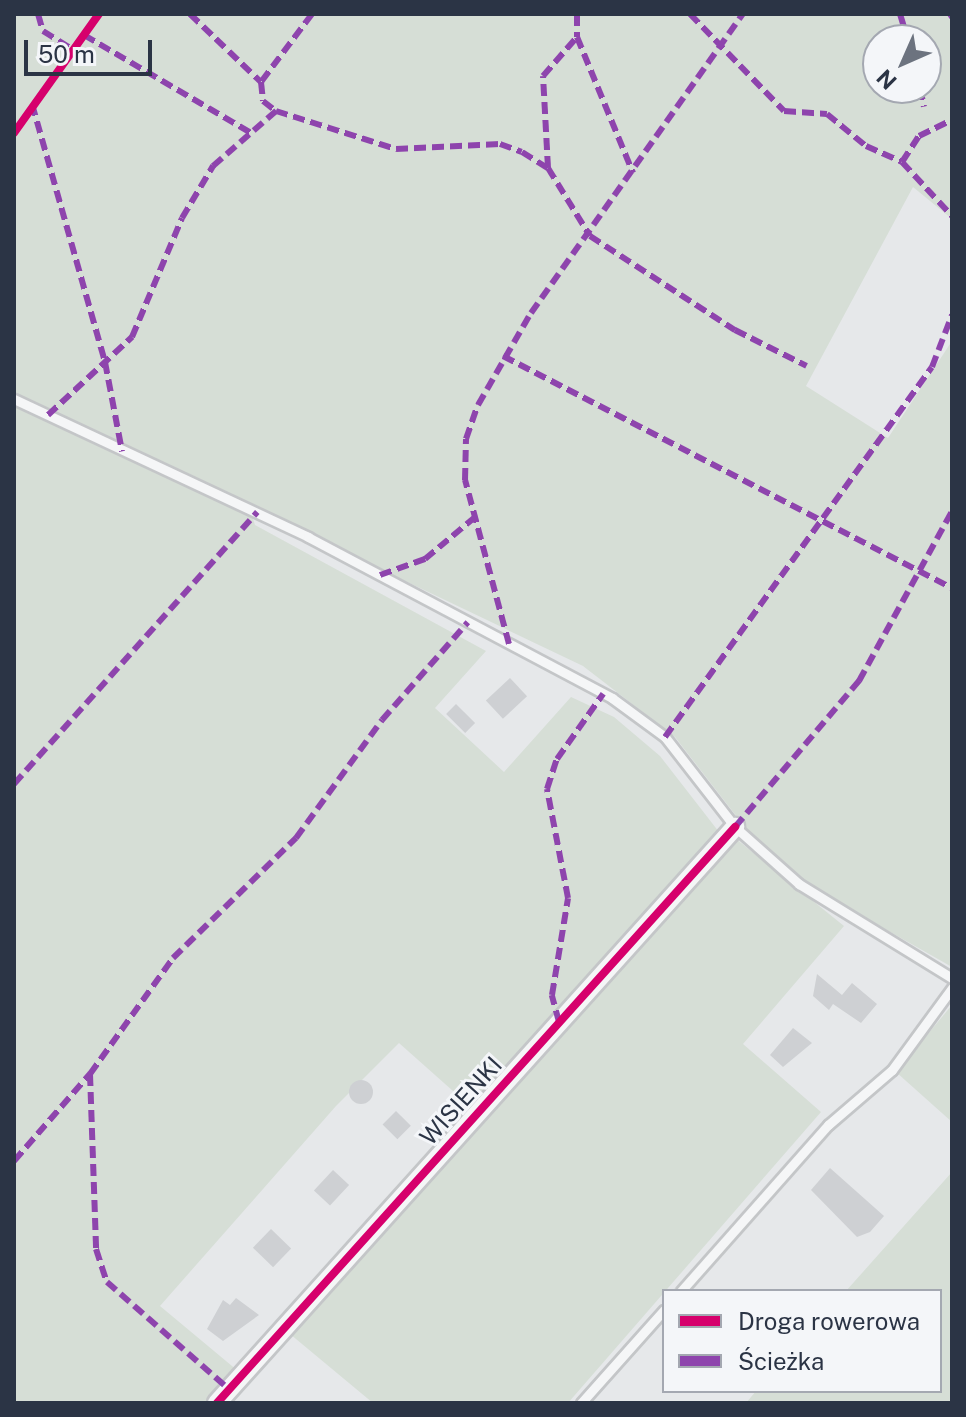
<!DOCTYPE html>
<html>
<head>
<meta charset="utf-8">
<style>
  body { margin:0 }
  #map { position:relative; width:966px; height:1417px; overflow:hidden; background:#e6e8ea; font-family:"Public Sans",sans-serif }
  div>[style] { position:absolute }
  .green>* { inset:0; background:#d6ded6 }
  .building>* { inset:0; background:#ced0d3; transform-origin:0 0 }
  .round { border-radius:50% }
  .roads { filter:drop-shadow(2px 0 #c4c6c8) drop-shadow(-2px 0 #c4c6c8) drop-shadow(0 2px #c4c6c8) drop-shadow(0 -2px #c4c6c8) }
  .service>* { height:9px; margin:-4.5px; padding:0 4.5px; transform-origin:4.5px; border-radius:4.5px; background:#f5f6f7 }
  .minor>* { height:18px; margin:-9px; padding:0 9px; transform-origin:9px; border-radius:9px; background:#f5f6f7 }
  .quiet>* { height:6px; margin-top:-3px; transform-origin:0; background:repeating-linear-gradient(90deg,#8e44ad 0 12px,transparent 0 18px) }
  .cycleway>* { height:8px; margin:-4px; padding:0 4px; transform-origin:4px; border-radius:4px; background:#d6006c }
  span { translate:-50% -50%; white-space:nowrap; text-align:center; line-height:1.15; -webkit-text-stroke:6px #f4f6f9; paint-order:stroke }
  .street-label { font-size:24px; color:#2b3445 }
  .frame { position:absolute; inset:0; border:16px solid #2b3445; pointer-events:none }
  .legend { position:absolute; left:662px; top:1289px; width:280px; height:104px; box-sizing:border-box; background:#f4f6f9; border:2px solid #a4a8b1; margin:0; padding:10px 14px; list-style:none; font-size:24px; color:#2b3445 }
  .legend li { display:flex; align-items:center; gap:16px; height:40px }
  .legend b { width:40px; border:2px solid #a4a8b1 }
  .north { position:absolute; left:862px; top:24px; width:80px; height:80px; box-sizing:border-box; background:#f4f6f9; border:2px solid #a4a8b1; border-radius:50%; rotate:225deg; font-size:22px; font-weight:700; line-height:32px; text-align:center; color:#2b3445 }
  .north::after { content:''; display:block; margin:auto; width:28px; height:36px; background:#6c737f; clip-path:polygon(50% 0,100% 100%,50% 72%,0 100%) }
  .scale { position:absolute; left:24px; top:40px; width:128px; height:36px; box-sizing:border-box; border:4px solid #2b3445; border-top:0; padding-left:10px; font-size:24px; line-height:28px; white-space:nowrap; color:#2b3445; -webkit-text-stroke:6px #f4f6f9; paint-order:stroke }
</style>
</head>
<body>
<div id="map">
  <div class="green">
    <div style="clip-path:polygon(evenodd,14px 14px,952px 14px,952px 219px,913px 187px,806px 386px,888px 438px,952px 341px,952px 967px,811px 887px,754px 839px,675px 737px,583px 666px,14px 394px,14px 14px,878px 40px,926px 40px,926px 88px,878px 88px,878px 40px)"></div>
    <div style="clip-path:polygon(14px 406px,252px 516px,255px 525px,486px 651px,435px 708px,504px 772px,571px 697px,614px 717px,660px 756px,719px 832px,471px 1107px,399px 1043px,336px 1106px,160px 1306px,238px 1371px,209px 1403px,14px 1403px)"></div>
    <div style="clip-path:polygon(735px 838px,844px 926px,743px 1044px,821px 1112px,568px 1403px,373px 1403px,290px 1334px)"></div>
    <div style="clip-path:polygon(952px 1005px,952px 1122px,896px 1072px)"></div>
    <div style="clip-path:polygon(952px 1172px,952px 1403px,746px 1403px,756px 1391px,940px 1391px,940px 1291px,846px 1291px)"></div>
  </div>
  <div class="building">
    <div style="left:510px;top:678px;width:25px;height:33px;rotate:47deg"></div>
    <div style="left:456px;top:704px;width:27px;height:14px;rotate:45deg"></div>
    <div style="clip-path:polygon(817px 974px,842px 995px,852px 983px,877px 1004px,861px 1023px,833px 1004px,829px 1010px,813px 996px)"></div>
    <div style="clip-path:polygon(793px 1028px,812px 1043px,783px 1067px,770px 1055px)"></div>
    <div class="round" style="left:349px;top:1080px;width:24px;height:24px"></div>
    <div style="left:396px;top:1111px;width:21px;height:19px;rotate:45deg"></div>
    <div style="clip-path:polygon(830px 1168px,884px 1216px,870px 1232px,857px 1237px,811px 1190px)"></div>
    <div style="left:333px;top:1170px;width:22px;height:28px;rotate:43deg"></div>
    <div style="left:271px;top:1229px;width:28px;height:26px;rotate:44deg"></div>
    <div style="clip-path:polygon(236px 1298px,259px 1315px,223px 1341px,207px 1329px,223px 1300px,230px 1305px)"></div>
  </div>
  <div class="roads">
    <div class="service">
      <div style="left:14px;top:399px;width:325px;rotate:25.1deg"></div>
      <div style="left:308px;top:537px;width:344px;rotate:27.9deg"></div>
      <div style="left:612px;top:698px;width:66px;rotate:36.3deg"></div>
      <div style="left:665px;top:737px;width:114px;rotate:52.1deg"></div>
      <div style="left:735px;top:827px;width:86px;rotate:41.7deg"></div>
      <div style="left:799px;top:884px;width:180px;rotate:31.6deg"></div>
      <div style="left:681px;top:1291px;width:222px;rotate:-48.5deg"></div>
      <div style="left:828px;top:1125px;width:84px;rotate:-40.7deg"></div>
      <div style="left:892px;top:1070px;width:102px;rotate:-53.8deg"></div>
      <div style="left:581px;top:1403px;width:125px;rotate:-48.3deg"></div>
    </div>
    <div class="minor">
      <div style="left:217px;top:1403px;width:775px;rotate:-48.03deg"></div>
    </div>
  </div>
  <div class="quiet">
    <div style="left:38px;top:14px;width:18px;rotate:74deg"></div>
    <div style="left:43px;top:31px;width:36px;rotate:32deg"></div>
    <div style="left:190px;top:14px;width:98px;rotate:43.8deg"></div>
    <div style="left:312px;top:14px;width:85px;rotate:126.9deg"></div>
    <div style="left:261px;top:82px;width:19px;rotate:84deg"></div>
    <div style="left:263px;top:101px;width:16px;rotate:38deg"></div>
    <div style="left:276px;top:111px;width:126px;rotate:17.6deg"></div>
    <div style="left:396px;top:149px;width:104px;rotate:-2.8deg"></div>
    <div style="left:500px;top:144px;width:23px;rotate:20deg"></div>
    <div style="left:522px;top:152px;width:31px;rotate:32deg"></div>
    <div style="left:548px;top:168px;width:80px;rotate:58.3deg"></div>
    <div style="left:590px;top:236px;width:173px;rotate:33deg"></div>
    <div style="left:735px;top:330px;width:80px;rotate:26.6deg"></div>
    <div style="left:577px;top:14px;width:23px;rotate:90deg"></div>
    <div style="left:577px;top:37px;width:147px;rotate:67.6deg"></div>
    <div style="left:690px;top:14px;width:135px;rotate:45.9deg"></div>
    <div style="left:784px;top:111px;width:43px;rotate:4deg"></div>
    <div style="left:827px;top:114px;width:50px;rotate:39.4deg"></div>
    <div style="left:866px;top:146px;width:39px;rotate:24deg"></div>
    <div style="left:902px;top:162px;width:74px;rotate:47.2deg"></div>
    <div style="left:900px;top:14px;width:27px;rotate:73deg"></div>
    <div style="left:950px;top:14px;width:4px;rotate:56deg"></div>
    <div style="left:84px;top:35px;width:194px;rotate:30.4deg"></div>
    <div style="left:920px;top:88px;width:19px;rotate:78deg"></div>
    <div style="left:32px;top:104px;width:268px;rotate:74.2deg"></div>
    <div style="left:105px;top:362px;width:91px;rotate:79.2deg"></div>
    <div style="left:902px;top:162px;width:31px;rotate:-57deg"></div>
    <div style="left:919px;top:136px;width:37px;rotate:-26deg"></div>
    <div style="left:548px;top:168px;width:92px;rotate:-93.1deg"></div>
    <div style="left:543px;top:76px;width:52px;rotate:-48.9deg"></div>
    <div style="left:503px;top:356px;width:505px;rotate:27.33deg"></div>
    <div style="left:48px;top:415px;width:115px;rotate:-42.9deg"></div>
    <div style="left:132px;top:337px;width:129px;rotate:-67.2deg"></div>
    <div style="left:182px;top:218px;width:61px;rotate:-59.2deg"></div>
    <div style="left:213px;top:166px;width:84px;rotate:-41.1deg"></div>
    <div style="left:380px;top:575px;width:48px;rotate:-19.6deg"></div>
    <div style="left:425px;top:559px;width:65px;rotate:-40deg"></div>
    <div style="left:509px;top:644px;width:170px;rotate:-105deg"></div>
    <div style="left:465px;top:480px;width:41px;rotate:-88.6deg"></div>
    <div style="left:466px;top:439px;width:36px;rotate:-71deg"></div>
    <div style="left:478px;top:405px;width:106px;rotate:-60.1deg"></div>
    <div style="left:531px;top:313px;width:367px;rotate:-54.7deg"></div>
    <div style="left:665px;top:737px;width:456px;rotate:-54.2deg"></div>
    <div style="left:932px;top:367px;width:56px;rotate:-69deg"></div>
    <div style="left:14px;top:784px;width:365px;rotate:-48.2deg"></div>
    <div style="left:735px;top:827px;width:192px;rotate:-49.7deg"></div>
    <div style="left:859px;top:681px;width:194px;rotate:-61.3deg"></div>
    <div style="left:559px;top:1022px;width:28px;rotate:-105deg"></div>
    <div style="left:552px;top:995px;width:98px;rotate:-80.6deg"></div>
    <div style="left:568px;top:898px;width:111px;rotate:-100.9deg"></div>
    <div style="left:547px;top:789px;width:32px;rotate:-72deg"></div>
    <div style="left:557px;top:759px;width:80px;rotate:-54.7deg"></div>
    <div style="left:90px;top:1074px;width:175px;rotate:88deg"></div>
    <div style="left:96px;top:1249px;width:35px;rotate:72deg"></div>
    <div style="left:107px;top:1282px;width:162px;rotate:41.3deg"></div>
    <div style="left:14px;top:1161px;width:116px;rotate:-48.9deg"></div>
    <div style="left:90px;top:1074px;width:143px;rotate:-54.4deg"></div>
    <div style="left:173px;top:958px;width:172px;rotate:-44.3deg"></div>
    <div style="left:296px;top:838px;width:146px;rotate:-53.9deg"></div>
    <div style="left:382px;top:720px;width:130px;rotate:-48.7deg"></div>
  </div>
  <div class="cycleway">
    <div style="left:14px;top:133px;width:146px;rotate:-54.5deg"></div>
    <div style="left:217px;top:1403px;width:775px;rotate:-48.03deg"></div>
  </div>
  <div class="street-label">
    <span style="left:461px;top:1101px;rotate:-48deg">WISIENKI</span>
  </div>
  <div class="frame"></div>
  <ul class="legend">
  <li><b style="height:10px;background:#d6006c"></b>Droga rowerowa</li>
  <li><b style="height:10px;background:#8e44ad"></b>Ścieżka</li>
  </ul>
  <div class="north">N</div>
  <div class="scale">50 m</div>
</div>
</body>
</html>
